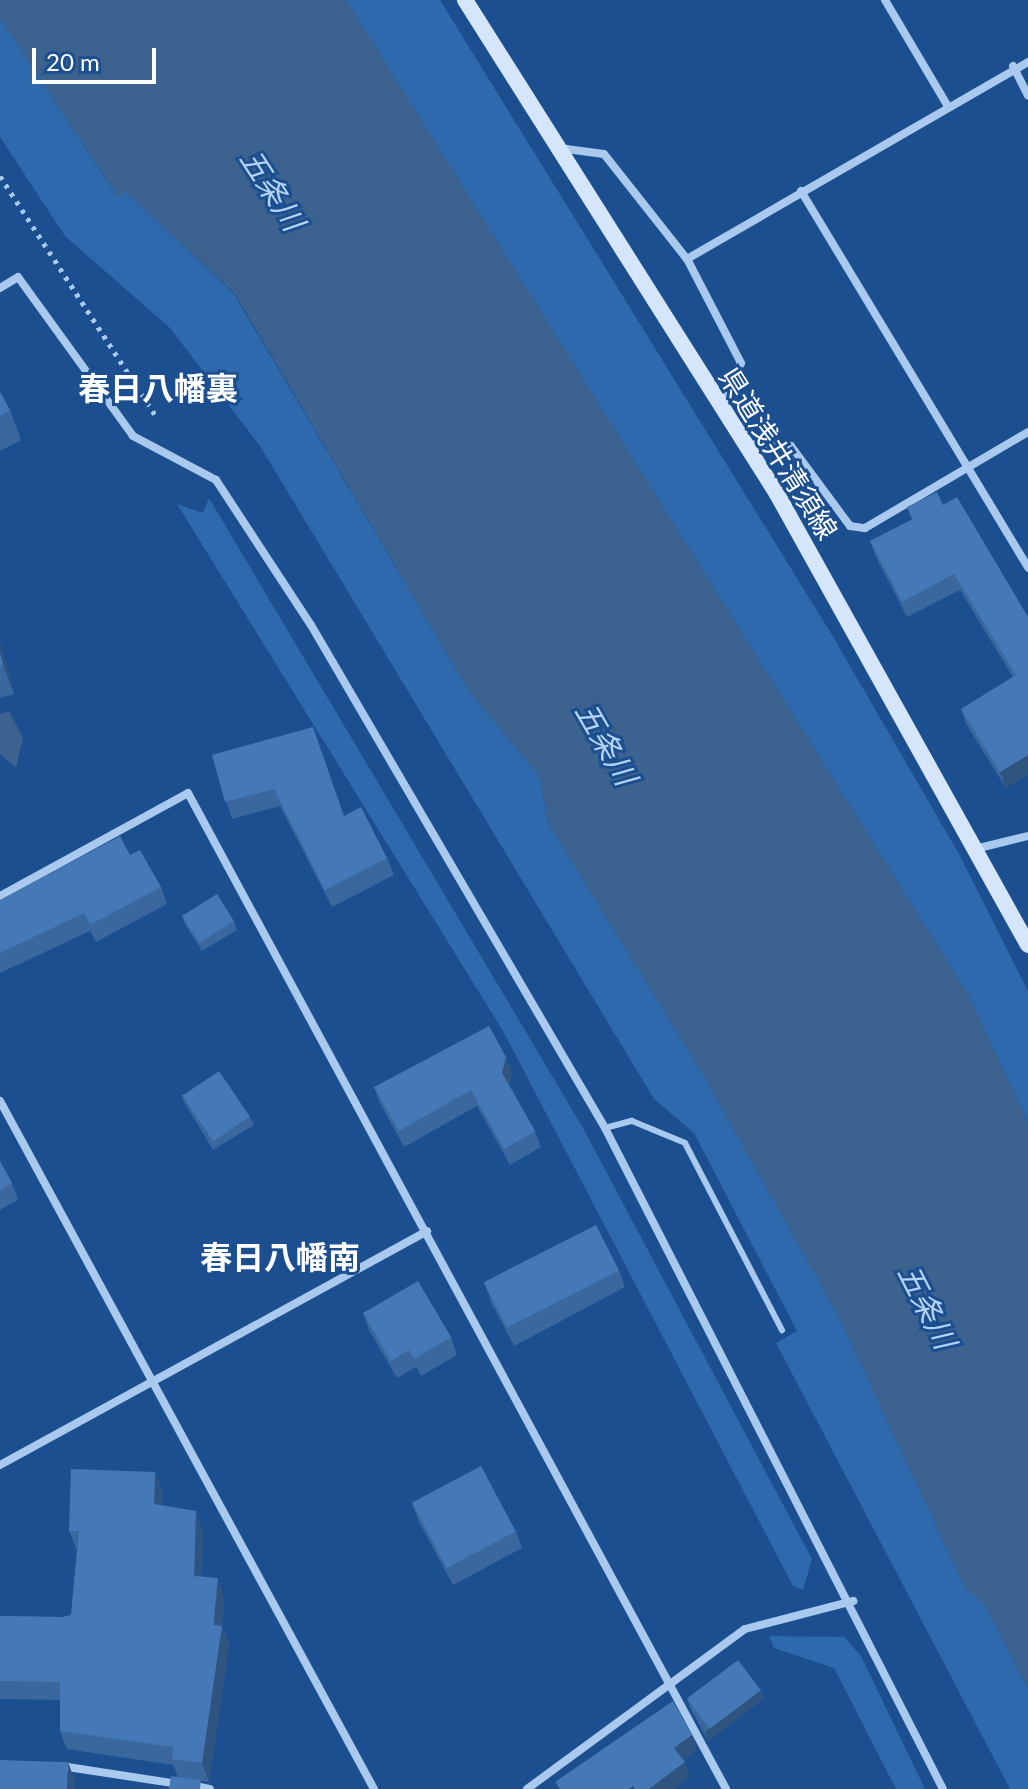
<!DOCTYPE html>
<html>
<head>
<meta charset="utf-8">
<style>
  body { margin:0 }
  #map { position:relative; width:1028px; height:1789px; overflow:hidden; background:#1b4f8f; font-family:Lato,"Noto Sans JP",sans-serif }
  div>[style] { position:absolute }
  .green>* { inset:0; background:#2e69ad }
  .water>* { inset:0; background:#3c6290 }
  .path>* { height:5px; margin-top:-2.5px; transform-origin:0; background:repeating-linear-gradient(90deg,#a9c9ee 0 4px,transparent 0 10px) }
  .lane>* { height:6px; margin:-3px; padding:0 3px; transform-origin:3px; border-radius:3px; background:#a9c9ee }
  .street>* { height:8px; margin:-4px; padding:0 4px; transform-origin:4px; border-radius:4px; background:#a9c9ee }
  .secondary>* { height:16px; margin:-8px; padding:0 8px; transform-origin:8px; border-radius:8px; background:#d6e6fa }
  .wall>* { inset:0; background:#3a679d }
  .shaded-wall>* { inset:0; background:#305480 }
  .building>* { inset:0; background:#4478b7; transform-origin:0 0 }
  span { translate:-50% -50%; white-space:nowrap; text-align:center; line-height:1.15; -webkit-text-stroke:6px #1b4f8f; paint-order:stroke }
  .street-label { font-size:28px; color:#fff }
  .water-label { font-size:30px; color:#b5d3f5; font-style:italic }
  .quarter-label { font-size:32px; color:#fff; font-weight:700 }
  .scale { position:absolute; left:32px; top:48px; width:124px; height:36px; box-sizing:border-box; border:4px solid #fff; border-top:0; padding-left:10px; font-size:24px; line-height:28px; white-space:nowrap; color:#fff; -webkit-text-stroke:6px #1b4f8f; paint-order:stroke }
</style>
</head>
<body>
<div id="map">
  <div class="green">
    <div style="clip-path:polygon(346px 0,440px 0,832px 635px,959px 854px,1028px 991px,1028px 1123px,970px 998px)"></div>
    <div style="clip-path:polygon(0 18px,117px 196px,126px 191px,234px 294px,469px 691px,540px 777px,548px 823px,702px 1073px,839px 1317px,965px 1588px,984px 1604px,1028px 1688px,1028px 1789px,1010px 1789px,776px 1343px,797px 1331px,694px 1133px,654px 1099px,260px 446px,170px 328px,65px 236px,0 137px)"></div>
    <div style="clip-path:polygon(209px 498px,583px 1128px,812px 1559px,803px 1590px,793px 1586px,503px 1031px,177px 504px,203px 513px)"></div>
    <div style="clip-path:polygon(769px 1636px,844px 1637px,861px 1656px,925px 1789px,896px 1789px,834px 1668px,774px 1648px)"></div>
  </div>
  <div class="water">
    <div style="clip-path:polygon(0 0,346px 0,970px 998px,1028px 1123px,1028px 1688px,984px 1604px,965px 1588px,839px 1317px,702px 1073px,548px 823px,540px 777px,469px 691px,235px 294px,126px 192px,118px 197px,0 18px)"></div>
    <div style="clip-path:polygon(9px 711px,23px 738px,16px 768px,0 754px,0 714px)"></div>
  </div>
  <div class="path">
    <div style="left:0;top:176px;width:288px;rotate:57deg"></div>
  </div>
  <div class="lane">
    <div style="left:605px;top:1128px;width:28px;rotate:-15deg"></div>
    <div style="left:632px;top:1121px;width:57px;rotate:22.5deg"></div>
    <div style="left:685px;top:1143px;width:211px;rotate:62.6deg"></div>
  </div>
  <div class="street">
    <div style="left:885px;top:0;width:122px;rotate:59.4deg"></div>
    <div style="left:1013px;top:66px;width:33px;rotate:63deg"></div>
    <div style="left:559px;top:148px;width:45px;rotate:7.6deg"></div>
    <div style="left:604px;top:154px;width:134px;rotate:51.7deg"></div>
    <div style="left:801px;top:191px;width:440px;rotate:58.9deg"></div>
    <div style="left:0;top:288px;width:21px;rotate:-31deg"></div>
    <div style="left:18px;top:277px;width:196px;rotate:54.1deg"></div>
    <div style="left:133px;top:436px;width:94px;rotate:27.9deg"></div>
    <div style="left:216px;top:480px;width:173px;rotate:56.8deg"></div>
    <div style="left:311px;top:625px;width:583px;rotate:59.69deg"></div>
    <div style="left:605px;top:1128px;width:742px;rotate:62.92deg"></div>
    <div style="left:721px;top:406px;width:47px;rotate:-65.1deg"></div>
    <div style="left:741px;top:363px;width:117px;rotate:-117.4deg"></div>
    <div style="left:687px;top:259px;width:394px;rotate:-30deg"></div>
    <div style="left:745px;top:444px;width:46px;rotate:2.5deg"></div>
    <div style="left:791px;top:446px;width:99px;rotate:53.6deg"></div>
    <div style="left:850px;top:526px;width:15px;rotate:8deg"></div>
    <div style="left:865px;top:528px;width:189px;rotate:-30.5deg"></div>
    <div style="left:979px;top:848px;width:50px;rotate:-13.8deg"></div>
    <div style="left:0;top:896px;width:214px;rotate:-28.7deg"></div>
    <div style="left:188px;top:793px;width:1132px;rotate:61.62deg"></div>
    <div style="left:0;top:1101px;width:783px;rotate:61.47deg"></div>
    <div style="left:0;top:1465px;width:487px;rotate:-28.7deg"></div>
    <div style="left:61px;top:1766px;width:118px;rotate:8.7deg"></div>
    <div style="left:195px;top:1786px;width:15px;rotate:11deg"></div>
    <div style="left:527px;top:1789px;width:270px;rotate:-36.3deg"></div>
    <div style="left:745px;top:1629px;width:112px;rotate:-14.5deg"></div>
  </div>
  <div class="secondary">
    <div style="left:465px;top:0;width:584px;rotate:57.72deg"></div>
    <div style="left:777px;top:494px;width:516px;rotate:60.9deg"></div>
  </div>
  <div class="wall">
    <div style="clip-path:polygon(0 392px,10px 410px,21px 440px,0 451px)"></div>
    <div style="clip-path:polygon(943px 505px,1028px 617px,1028px 774px,1006px 788px,966px 724px,961px 709px,1013px 677px,960px 590px,907px 617px,876px 557px,870px 541px,912px 520px,907px 507px)"></div>
    <div style="clip-path:polygon(0 642px,14px 694px,0 698px)"></div>
    <div style="clip-path:polygon(212px 755px,344px 816px,387px 858px,394px 875px,332px 907px,280px 806px,232px 819px)"></div>
    <div style="clip-path:polygon(130px 855px,161px 887px,167px 904px,96px 942px,90px 931px,0 973px,0 900px)"></div>
    <div style="clip-path:polygon(182px 915px,234px 921px,237px 930px,202px 951px,185px 924px)"></div>
    <div style="clip-path:polygon(506px 1057px,512px 1073px,509px 1085px,535px 1131px,541px 1147px,510px 1165px,477px 1106px,404px 1147px,380px 1103px,374px 1087px)"></div>
    <div style="clip-path:polygon(181px 1094px,250px 1117px,254px 1125px,213px 1150px,184px 1102px)"></div>
    <div style="clip-path:polygon(0 1161px,12px 1183px,18px 1200px,0 1210px)"></div>
    <div style="clip-path:polygon(619px 1270px,625px 1287px,514px 1346px,492px 1304px,486px 1287px)"></div>
    <div style="clip-path:polygon(363px 1313px,451px 1337px,457px 1355px,421px 1376px,416px 1367px,397px 1378px,369px 1330px)"></div>
    <div style="clip-path:polygon(155px 1472px,162px 1491px,161px 1505px,203px 1530px,201px 1577px,224px 1597px,222px 1626px,229px 1645px,209px 1782px,178px 1777px,173px 1765px,67px 1749px,60px 1731px,60px 1700px,0 1699px,0 1616px,63px 1617px,71px 1615px,77px 1549px,76px 1549px,69px 1531px)"></div>
    <div style="clip-path:polygon(412px 1503px,516px 1531px,522px 1548px,453px 1585px,418px 1520px)"></div>
    <div style="clip-path:polygon(687px 1698px,764px 1698px,708px 1741px,690px 1707px)"></div>
  </div>
  <div class="shaded-wall">
    <div style="clip-path:polygon(0 642px,14px 694px,3px 665px,0 653px)"></div>
    <div style="clip-path:polygon(1028px 755px,1028px 774px,1006px 788px,1000px 772px)"></div>
    <div style="clip-path:polygon(506px 1057px,512px 1073px,508px 1089px,502px 1073px)"></div>
    <div style="clip-path:polygon(155px 1472px,162px 1491px,161px 1522px,154px 1504px)"></div>
    <div style="clip-path:polygon(196px 1511px,203px 1530px,201px 1595px,194px 1576px)"></div>
    <div style="clip-path:polygon(218px 1578px,224px 1597px,221px 1634px,222px 1626px,229px 1645px,209px 1782px,202px 1763px)"></div>
    <div style="clip-path:polygon(761px 1690px,764px 1698px,708px 1741px,705px 1732px)"></div>
    <div style="clip-path:polygon(692px 1735px,697px 1750px,680px 1763px,674px 1748px)"></div>
    <div style="clip-path:polygon(68px 1762px,75px 1781px,74px 1789px,67px 1789px)"></div>
    <div style="clip-path:polygon(685px 1762px,690px 1777px,674px 1789px,649px 1789px)"></div>
  </div>
  <div class="building">
    <div style="clip-path:polygon(0 392px,10px 410px,0 416px)"></div>
    <div style="clip-path:polygon(937px 492px,943px 505px,957px 497px,1028px 617px,1028px 755px,1000px 772px,961px 709px,1016px 675px,954px 574px,902px 602px,870px 541px,913px 519px,907px 507px)"></div>
    <div style="clip-path:polygon(0 653px,3px 665px,0 666px)"></div>
    <div style="clip-path:polygon(313px 727px,344px 816px,361px 807px,387px 858px,325px 890px,274px 789px,225px 802px,212px 755px)"></div>
    <div style="clip-path:polygon(120px 836px,130px 855px,140px 850px,161px 887px,90px 925px,84px 913px,0 953px,0 900px)"></div>
    <div style="left:217px;top:894px;width:32px;height:41px;rotate:58deg"></div>
    <div style="clip-path:polygon(489px 1026px,506px 1057px,502px 1073px,535px 1131px,504px 1149px,471px 1090px,399px 1131px,374px 1087px)"></div>
    <div style="left:219px;top:1071px;width:55px;height:44px;rotate:56deg"></div>
    <div style="clip-path:polygon(0 1161px,12px 1183px,0 1190px)"></div>
    <div style="left:596px;top:1225px;width:51px;height:126px;rotate:63deg"></div>
    <div style="clip-path:polygon(418px 1281px,451px 1337px,414px 1359px,409px 1350px,391px 1361px,363px 1313px)"></div>
    <div style="left:481px;top:1466px;width:74px;height:78px;rotate:62deg"></div>
    <div style="clip-path:polygon(71px 1469px,155px 1472px,154px 1504px,196px 1511px,194px 1576px,218px 1578px,213px 1625px,222px 1626px,202px 1763px,172px 1759px,173px 1747px,60px 1731px,60px 1682px,0 1681px,0 1616px,63px 1617px,71px 1615px,79px 1531px,69px 1531px)"></div>
    <div style="left:738px;top:1660px;width:38px;height:64px;rotate:53deg"></div>
    <div style="clip-path:polygon(673px 1701px,692px 1735px,674px 1748px,685px 1762px,649px 1789px,635px 1789px,633px 1786px,629px 1789px,560px 1789px,555px 1782px)"></div>
    <div style="left:0;top:1760px;width:68px;height:29px;rotate:2deg"></div>
    <div style="clip-path:polygon(171px 1776px,201px 1780px,200px 1789px,169px 1789px)"></div>
  </div>
  <div class="street-label">
    <span style="left:779px;top:453px;rotate:58deg">県道浅井清須線</span>
  </div>
  <div class="water-label">
    <span style="left:273px;top:189px;rotate:57deg">五条川</span>
    <span style="left:607px;top:743px;rotate:60deg">五条川</span>
    <span style="left:928px;top:1306px;rotate:63deg">五条川</span>
  </div>
  <div class="quarter-label">
    <span style="left:158px;top:388px">春日八幡裏</span>
    <span style="left:280px;top:1257px">春日八幡南</span>
  </div>
  <div class="scale">20 m</div>
</div>
</body>
</html>
